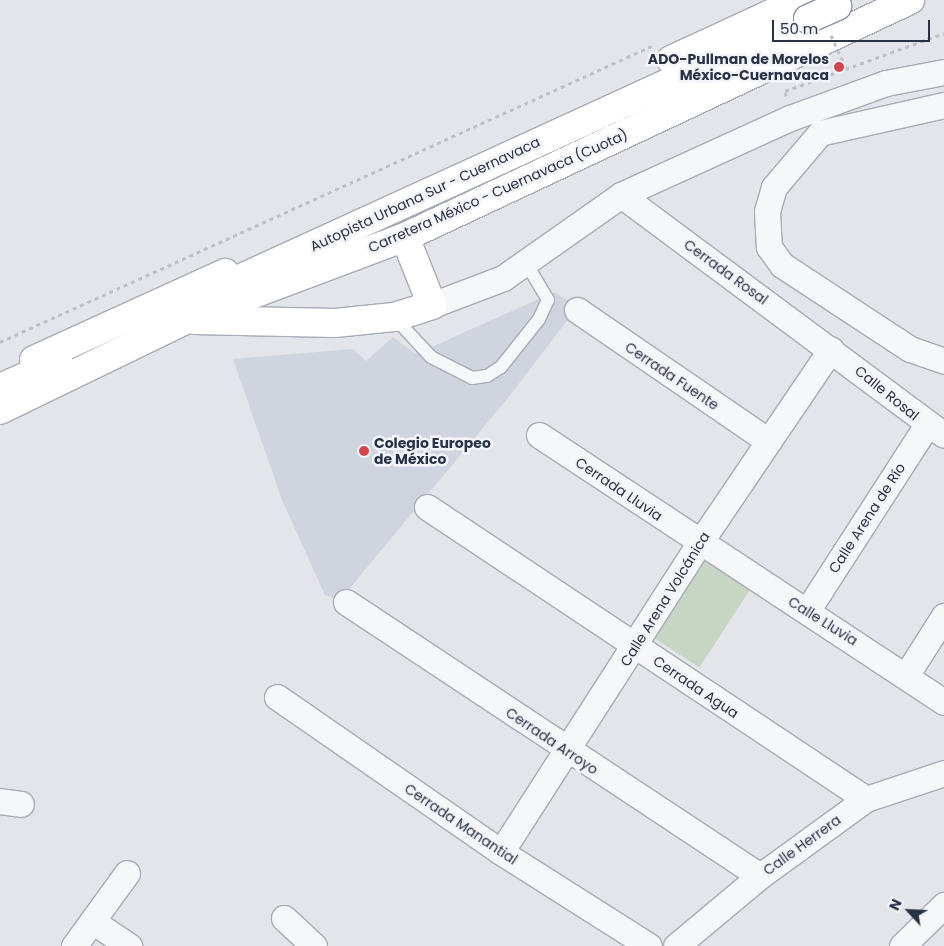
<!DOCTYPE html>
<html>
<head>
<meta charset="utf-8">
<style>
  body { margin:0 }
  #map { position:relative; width:944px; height:946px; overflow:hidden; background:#e3e5eb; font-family:Poppins,sans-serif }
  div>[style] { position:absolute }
  .built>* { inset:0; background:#d0d4de }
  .green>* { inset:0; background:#c6d6c3; transform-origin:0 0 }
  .path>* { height:3px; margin-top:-1.5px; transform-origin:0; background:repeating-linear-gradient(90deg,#bdc0c7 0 4px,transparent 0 8px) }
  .roads { filter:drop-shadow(1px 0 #a7abb6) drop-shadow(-1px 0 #a7abb6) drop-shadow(0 1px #a7abb6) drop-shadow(0 -1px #a7abb6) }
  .service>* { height:12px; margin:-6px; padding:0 6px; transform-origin:6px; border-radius:6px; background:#f6f7f9 }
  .minor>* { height:25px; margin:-12.5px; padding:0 12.5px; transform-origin:12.5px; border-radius:12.5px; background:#f6f7f9 }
  .motorway>* { height:28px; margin:-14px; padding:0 14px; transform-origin:14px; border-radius:14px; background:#fff }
  .path-bridge>* { height:3px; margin-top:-1.5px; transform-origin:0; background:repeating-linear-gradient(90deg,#bdc0c7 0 4px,transparent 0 8px) }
  .bridges { filter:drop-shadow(1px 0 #8991a3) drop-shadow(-1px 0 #8991a3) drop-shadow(0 1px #8991a3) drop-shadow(0 -1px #8991a3) }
  .motorway-bridge>* { height:28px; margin:-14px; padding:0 14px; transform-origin:14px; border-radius:14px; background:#fff }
  .dots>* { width:14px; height:14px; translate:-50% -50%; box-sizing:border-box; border:2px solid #f2f4f8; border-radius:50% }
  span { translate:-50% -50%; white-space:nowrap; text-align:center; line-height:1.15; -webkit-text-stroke:5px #f2f4f8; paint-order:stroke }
  .poi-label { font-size:14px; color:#293145; font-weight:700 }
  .right { translate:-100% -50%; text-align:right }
  .left { translate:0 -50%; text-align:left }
  .street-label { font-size:14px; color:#293145 }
  .north { position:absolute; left:884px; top:886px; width:50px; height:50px; -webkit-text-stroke:4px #f2f4f8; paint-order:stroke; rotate:295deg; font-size:14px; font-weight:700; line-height:20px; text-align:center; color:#293145 }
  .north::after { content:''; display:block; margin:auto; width:18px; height:22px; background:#293145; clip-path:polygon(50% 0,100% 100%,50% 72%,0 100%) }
  .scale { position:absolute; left:772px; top:20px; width:158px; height:22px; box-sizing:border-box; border:2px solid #293145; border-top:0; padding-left:6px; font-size:15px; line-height:18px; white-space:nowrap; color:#293145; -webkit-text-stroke:4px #f2f4f8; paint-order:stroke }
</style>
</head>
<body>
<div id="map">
  <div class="built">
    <div style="clip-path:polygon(554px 292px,578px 306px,512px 393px,340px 600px,325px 595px,282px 500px,233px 359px,353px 349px,366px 361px,393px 337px,416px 354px)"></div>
  </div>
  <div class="green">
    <div style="left:708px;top:555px;width:54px;height:99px;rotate:33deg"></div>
  </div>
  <div class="path">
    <div style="left:786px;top:96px;width:5px;rotate:-101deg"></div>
    <div style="left:785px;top:91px;width:169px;rotate:-20deg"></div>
    <div style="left:0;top:342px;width:716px;rotate:-24.42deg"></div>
  </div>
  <div class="roads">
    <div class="service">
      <div style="left:394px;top:317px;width:54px;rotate:47.2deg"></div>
      <div style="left:431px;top:357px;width:46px;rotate:27.1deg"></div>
      <div style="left:472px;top:378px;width:15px;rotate:-8deg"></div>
      <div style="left:487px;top:376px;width:17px;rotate:-33deg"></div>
      <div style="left:501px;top:367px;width:61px;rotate:-51.6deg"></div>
      <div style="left:539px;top:319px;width:21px;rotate:-65deg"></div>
      <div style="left:548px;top:300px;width:43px;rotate:-120.7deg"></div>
    </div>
    <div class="minor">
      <div style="left:944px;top:105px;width:127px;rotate:167.3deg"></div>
      <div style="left:820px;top:133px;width:71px;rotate:130.4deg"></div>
      <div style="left:774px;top:187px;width:25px;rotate:106deg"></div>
      <div style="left:767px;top:211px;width:36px;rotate:87deg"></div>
      <div style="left:769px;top:247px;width:22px;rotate:54deg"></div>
      <div style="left:782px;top:265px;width:153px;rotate:33.3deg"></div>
      <div style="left:910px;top:349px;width:36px;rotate:19deg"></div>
      <div style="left:621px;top:195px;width:402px;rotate:36.6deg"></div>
      <div style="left:432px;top:305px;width:76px;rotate:-20.8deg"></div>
      <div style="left:503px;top:278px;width:144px;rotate:-35.1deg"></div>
      <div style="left:621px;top:195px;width:186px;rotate:-24.5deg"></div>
      <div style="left:790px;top:118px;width:102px;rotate:-20deg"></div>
      <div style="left:886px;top:83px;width:59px;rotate:-10.7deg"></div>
      <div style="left:577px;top:310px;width:232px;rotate:34.4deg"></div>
      <div style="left:539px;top:435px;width:485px;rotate:33.4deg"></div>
      <div style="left:427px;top:507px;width:527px;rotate:33.63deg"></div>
      <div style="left:346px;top:602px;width:496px;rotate:33.5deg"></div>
      <div style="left:807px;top:611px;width:221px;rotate:-57.2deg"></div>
      <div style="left:907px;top:674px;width:69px;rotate:-57.5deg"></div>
      <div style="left:277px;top:697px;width:272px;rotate:34.7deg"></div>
      <div style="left:501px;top:852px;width:175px;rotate:32.4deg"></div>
      <div style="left:0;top:801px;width:21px;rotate:8deg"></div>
      <div style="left:501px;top:852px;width:366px;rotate:-57.3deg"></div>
      <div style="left:699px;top:544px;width:235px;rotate:-55.9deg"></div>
      <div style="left:284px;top:918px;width:41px;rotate:43deg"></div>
      <div style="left:92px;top:921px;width:45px;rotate:34deg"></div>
      <div style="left:74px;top:946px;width:90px;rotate:-54deg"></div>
      <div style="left:676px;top:946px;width:109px;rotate:-39.8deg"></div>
      <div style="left:760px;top:876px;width:131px;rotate:-36deg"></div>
      <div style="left:866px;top:799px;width:82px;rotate:-18.4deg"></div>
      <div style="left:902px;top:946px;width:59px;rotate:-44.3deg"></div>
    </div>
    <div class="motorway">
      <div style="left:671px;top:60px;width:143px;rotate:-24.8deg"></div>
      <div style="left:211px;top:292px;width:656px;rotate:-24.57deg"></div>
      <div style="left:194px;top:320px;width:141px;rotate:1.2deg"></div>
      <div style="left:335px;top:323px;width:59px;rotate:-5.8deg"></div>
      <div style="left:394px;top:317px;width:27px;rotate:-17deg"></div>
      <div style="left:420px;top:309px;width:13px;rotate:-18deg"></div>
      <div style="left:432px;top:305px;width:73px;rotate:-111.7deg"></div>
      <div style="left:34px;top:360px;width:210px;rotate:-24.5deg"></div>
      <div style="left:0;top:388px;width:64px;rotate:-24.1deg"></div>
      <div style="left:0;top:410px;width:208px;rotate:-25.9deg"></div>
      <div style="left:187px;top:319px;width:233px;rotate:-20.6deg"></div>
      <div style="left:405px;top:237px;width:558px;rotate:-25.14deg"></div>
    </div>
  </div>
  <div class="path-bridge">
    <div style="left:831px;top:35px;width:36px;rotate:66deg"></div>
  </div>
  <div class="bridges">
    <div class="motorway-bridge">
      <div style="left:808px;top:19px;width:32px;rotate:-24deg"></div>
    </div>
  </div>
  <div class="dots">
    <div style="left:839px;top:67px;background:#d5434c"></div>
    <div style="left:364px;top:451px;background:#d5434c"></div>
  </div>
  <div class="poi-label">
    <span class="right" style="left:829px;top:67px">ADO-Pullman de Morelos<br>México-Cuernavaca</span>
    <span class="left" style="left:374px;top:451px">Colegio Europeo<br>de México</span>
  </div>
  <div class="street-label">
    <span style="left:498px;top:191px;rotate:-24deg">Carretera México - Cuernavaca (Cuota)</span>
    <span style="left:425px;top:194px;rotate:-25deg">Autopista Urbana Sur - Cuernavaca</span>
    <span style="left:726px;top:272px;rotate:36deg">Cerrada Rosal</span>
    <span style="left:672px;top:376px;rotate:34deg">Cerrada Fuente</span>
    <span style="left:887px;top:393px;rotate:39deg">Calle Rosal</span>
    <span style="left:619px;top:489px;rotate:34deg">Cerrada Lluvia</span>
    <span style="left:867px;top:518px;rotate:-57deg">Calle Arena de Río</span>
    <span style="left:665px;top:599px;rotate:-58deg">Calle Arena Volcánica</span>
    <span style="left:823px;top:621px;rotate:32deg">Calle Lluvia</span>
    <span style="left:696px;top:687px;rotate:34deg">Cerrada Agua</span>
    <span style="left:552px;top:741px;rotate:34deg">Cerrada Arroyo</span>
    <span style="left:461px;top:824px;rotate:34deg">Cerrada Manantial</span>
    <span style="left:802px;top:845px;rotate:-36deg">Calle Herrera</span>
  </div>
  <div class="north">N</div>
  <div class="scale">50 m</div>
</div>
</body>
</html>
